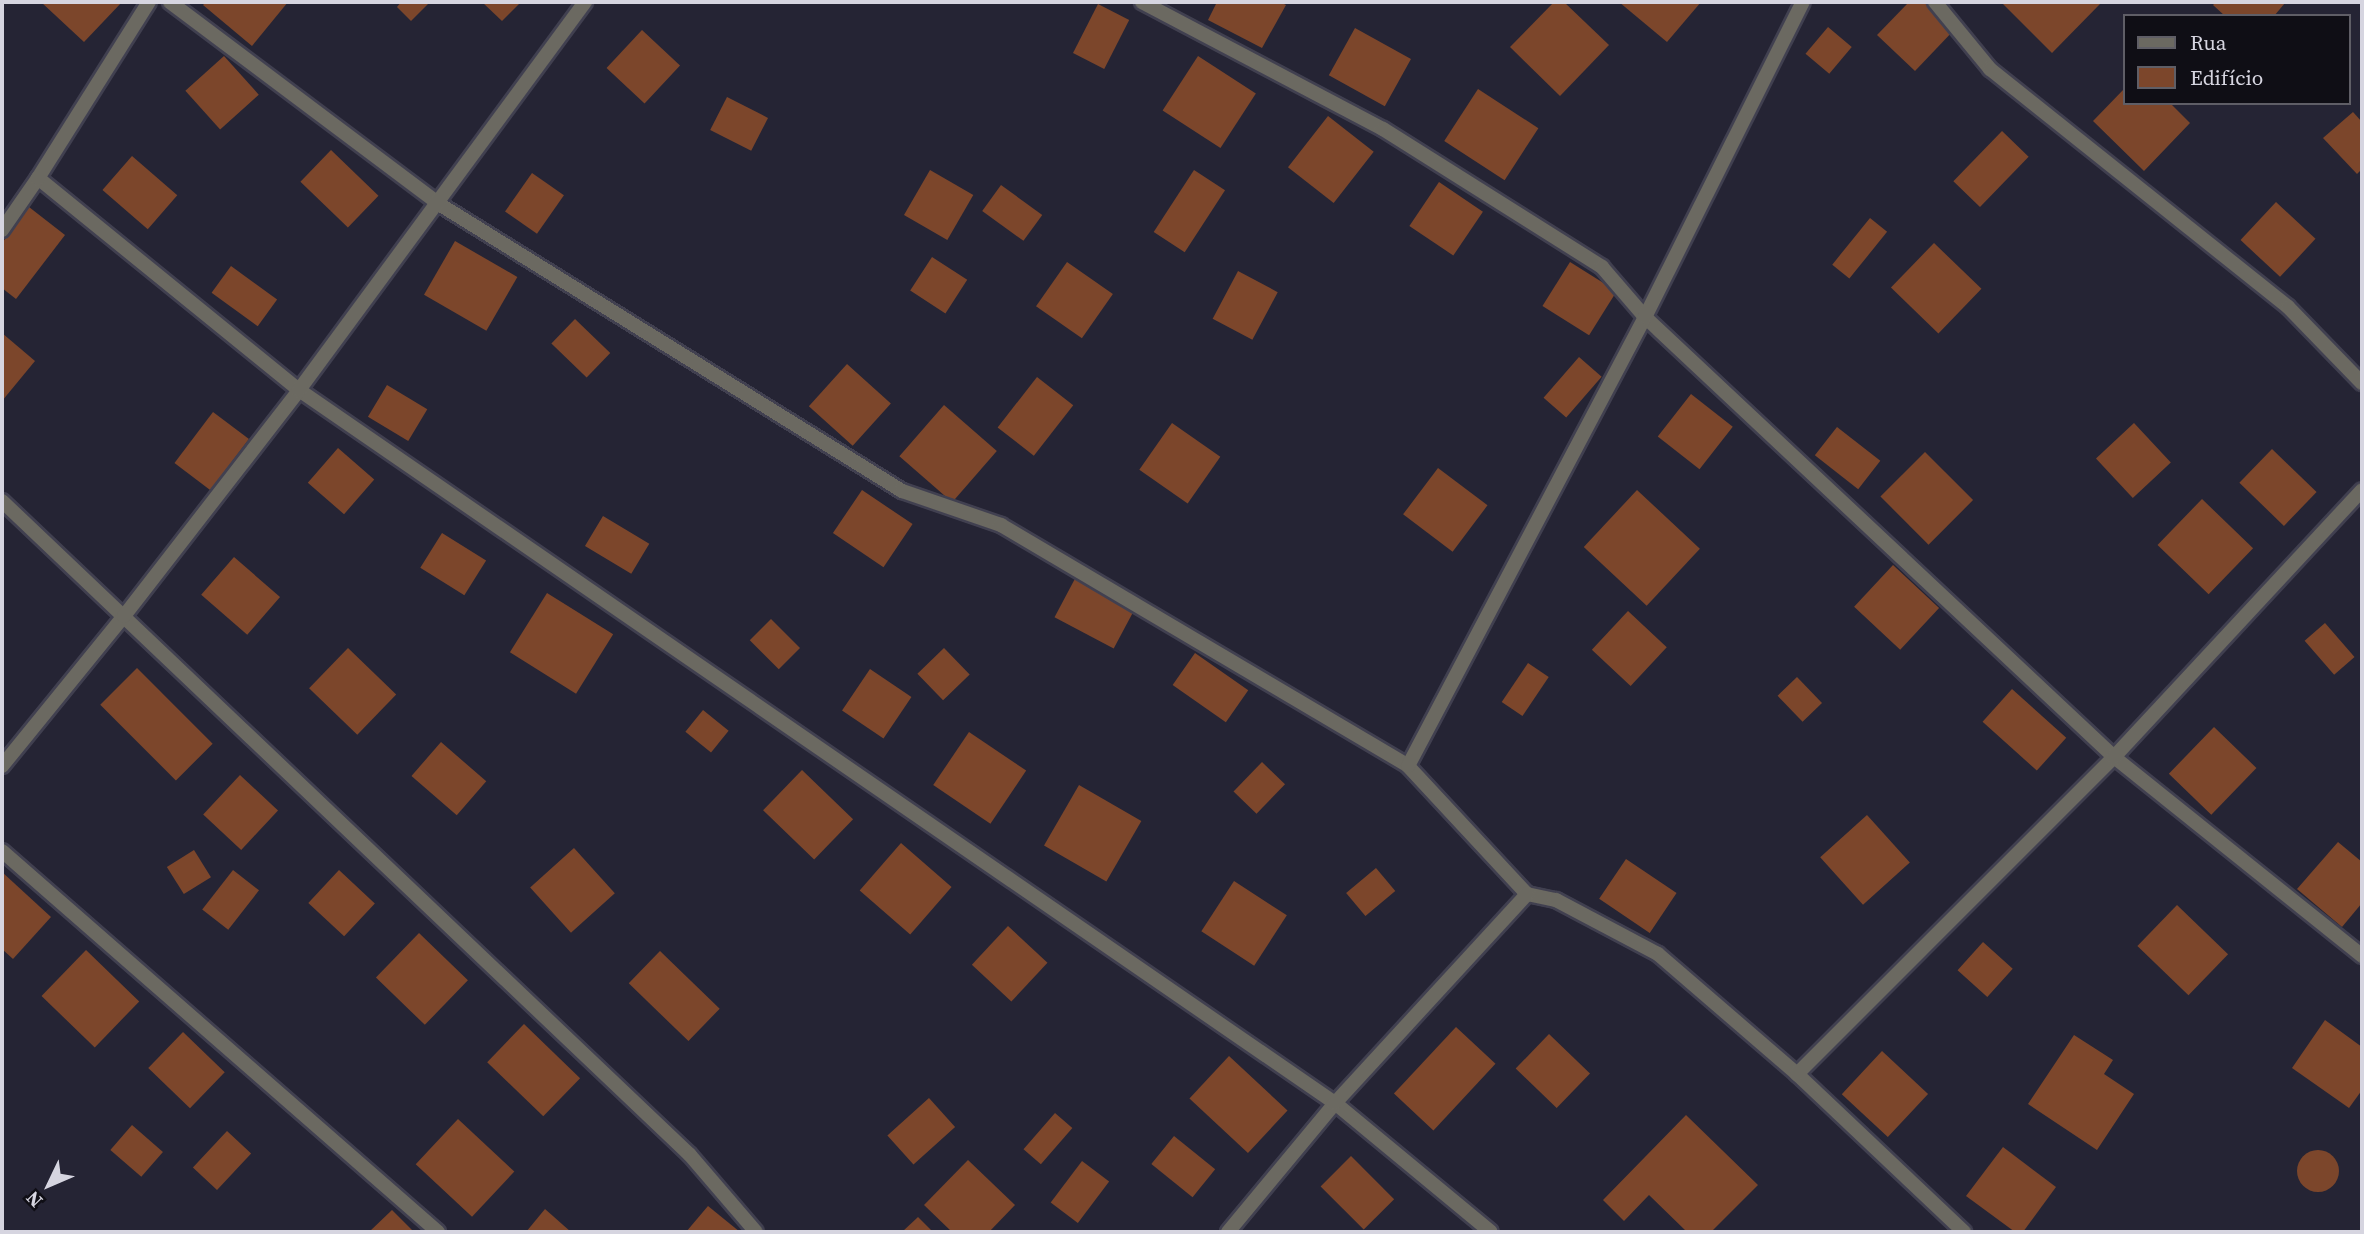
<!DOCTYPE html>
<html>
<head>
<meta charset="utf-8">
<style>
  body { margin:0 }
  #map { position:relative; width:2364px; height:1234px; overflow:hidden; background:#252434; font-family:"Source Serif 4",serif }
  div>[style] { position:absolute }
  .building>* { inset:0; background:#7c462b; transform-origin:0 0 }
  .round { border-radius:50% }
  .roads { filter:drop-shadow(2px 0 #414050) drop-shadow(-2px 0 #414050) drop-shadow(0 2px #414050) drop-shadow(0 -2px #414050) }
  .street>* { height:14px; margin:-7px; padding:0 7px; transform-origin:7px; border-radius:7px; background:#6b6961 }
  span { translate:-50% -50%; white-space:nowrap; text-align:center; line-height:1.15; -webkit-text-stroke:5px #0f0e15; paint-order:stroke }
  .frame { position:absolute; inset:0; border:4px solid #d6d5e0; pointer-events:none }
  .legend { position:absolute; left:2123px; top:14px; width:228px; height:91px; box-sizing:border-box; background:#0f0e15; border:2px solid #5f5e66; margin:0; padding:9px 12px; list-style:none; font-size:21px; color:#d6d5e0 }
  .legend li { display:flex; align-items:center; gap:14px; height:35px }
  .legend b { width:35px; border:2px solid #5f5e66 }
  .north { position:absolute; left:14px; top:1150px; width:70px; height:70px; -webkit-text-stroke:5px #0f0e15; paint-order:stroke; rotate:226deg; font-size:19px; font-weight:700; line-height:28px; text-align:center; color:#d6d5e0 }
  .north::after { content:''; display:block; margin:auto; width:24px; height:32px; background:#d6d5e0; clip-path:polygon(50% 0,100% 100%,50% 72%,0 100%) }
</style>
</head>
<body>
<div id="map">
  <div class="building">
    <div style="clip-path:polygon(41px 2px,122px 2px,84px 42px)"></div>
    <div style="clip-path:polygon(206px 2px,288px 2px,252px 46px,203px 5px)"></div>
    <div style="clip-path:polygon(401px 2px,430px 2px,411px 21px,397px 7px)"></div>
    <div style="clip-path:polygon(482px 2px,521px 2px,502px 21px)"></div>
    <div style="clip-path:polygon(1217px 2px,1280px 2px,1286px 5px,1262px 48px,1208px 20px)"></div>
    <div style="clip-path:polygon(1554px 2px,1564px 2px,1609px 45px,1560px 96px,1510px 47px)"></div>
    <div style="clip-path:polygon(1619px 2px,1701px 2px,1667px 42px)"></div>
    <div style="clip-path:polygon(1909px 2px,1927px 2px,1955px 29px,1915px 71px,1877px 35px)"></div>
    <div style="clip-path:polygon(2001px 2px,2098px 2px,2100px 4px,2052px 53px)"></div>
    <div style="clip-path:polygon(2216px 2px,2284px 2px,2285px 3px,2274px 16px,2225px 16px,2213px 5px)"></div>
    <div style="left:1098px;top:4px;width:35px;height:55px;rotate:27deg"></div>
    <div style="left:1828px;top:27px;width:31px;height:35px;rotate:40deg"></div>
    <div style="left:1355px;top:28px;width:64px;height:54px;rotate:29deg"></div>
    <div style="left:642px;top:30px;width:52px;height:52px;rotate:43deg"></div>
    <div style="left:224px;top:56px;width:52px;height:52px;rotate:48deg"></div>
    <div style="left:1198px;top:56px;width:69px;height:65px;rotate:33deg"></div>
    <div style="left:1478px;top:89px;width:72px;height:62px;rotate:33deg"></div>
    <div style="clip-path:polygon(2124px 89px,2124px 103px,2170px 103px,2190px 123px,2144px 171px,2093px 121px)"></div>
    <div style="left:727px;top:97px;width:46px;height:37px;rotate:27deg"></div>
    <div style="clip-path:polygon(2353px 112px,2362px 122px,2362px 169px,2357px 174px,2323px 138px)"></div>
    <div style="left:1328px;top:116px;width:58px;height:65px;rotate:38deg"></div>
    <div style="left:2002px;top:131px;width:37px;height:70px;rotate:44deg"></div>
    <div style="left:331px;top:150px;width:66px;height:44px;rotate:44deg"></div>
    <div style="left:132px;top:156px;width:60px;height:45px;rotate:41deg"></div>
    <div style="left:930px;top:170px;width:50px;height:52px;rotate:30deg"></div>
    <div style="left:1194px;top:170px;width:37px;height:74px;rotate:33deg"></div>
    <div style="left:532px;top:173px;width:39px;height:47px;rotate:35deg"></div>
    <div style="left:1439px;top:182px;width:53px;height:53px;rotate:34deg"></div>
    <div style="left:1001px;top:185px;width:51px;height:32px;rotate:36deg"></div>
    <div style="left:2276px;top:202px;width:54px;height:52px;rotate:43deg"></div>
    <div style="clip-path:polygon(29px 207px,65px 235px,16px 299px,2px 288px,2px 243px)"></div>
    <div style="left:1870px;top:218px;width:22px;height:60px;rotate:39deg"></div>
    <div style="left:455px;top:241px;width:72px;height:62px;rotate:30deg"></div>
    <div style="left:1934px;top:243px;width:66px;height:62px;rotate:44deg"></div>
    <div style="left:932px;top:257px;width:42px;height:40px;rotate:33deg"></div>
    <div style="left:1067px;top:262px;width:56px;height:54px;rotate:35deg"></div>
    <div style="left:1570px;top:262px;width:55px;height:52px;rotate:32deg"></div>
    <div style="left:231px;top:266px;width:57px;height:33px;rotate:36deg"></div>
    <div style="left:1238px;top:271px;width:45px;height:54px;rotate:28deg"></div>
    <div style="left:575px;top:319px;width:49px;height:34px;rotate:44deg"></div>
    <div style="clip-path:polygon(2px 333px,35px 361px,2px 401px)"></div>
    <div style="left:1579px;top:357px;width:30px;height:54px;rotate:41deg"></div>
    <div style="left:847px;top:364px;width:59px;height:57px;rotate:42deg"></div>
    <div style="left:1037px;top:377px;width:46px;height:64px;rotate:38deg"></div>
    <div style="left:387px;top:385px;width:47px;height:37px;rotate:31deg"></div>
    <div style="left:1691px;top:394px;width:53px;height:54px;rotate:38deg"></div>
    <div style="left:944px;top:405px;width:70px;height:68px;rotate:41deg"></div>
    <div style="left:213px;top:412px;width:45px;height:64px;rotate:37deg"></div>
    <div style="left:1172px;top:423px;width:59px;height:57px;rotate:35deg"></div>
    <div style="left:2134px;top:423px;width:54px;height:52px;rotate:47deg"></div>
    <div style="left:1837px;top:427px;width:55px;height:36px;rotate:38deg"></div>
    <div style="left:338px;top:448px;width:48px;height:46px;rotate:41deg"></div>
    <div style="left:2272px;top:449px;width:62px;height:47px;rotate:44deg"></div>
    <div style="left:1925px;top:452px;width:68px;height:63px;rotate:45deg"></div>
    <div style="left:1438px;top:468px;width:62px;height:58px;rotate:37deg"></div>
    <div style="left:862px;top:490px;width:61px;height:52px;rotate:34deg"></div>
    <div style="left:1637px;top:490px;width:86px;height:78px;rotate:43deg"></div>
    <div style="left:2202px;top:499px;width:71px;height:64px;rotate:44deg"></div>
    <div style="left:603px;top:516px;width:54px;height:35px;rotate:31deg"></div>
    <div style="left:442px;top:533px;width:52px;height:41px;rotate:32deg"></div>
    <div style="left:234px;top:557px;width:61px;height:50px;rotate:41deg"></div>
    <div style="left:1893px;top:565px;width:63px;height:57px;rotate:43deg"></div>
    <div style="left:1078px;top:573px;width:67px;height:50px;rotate:28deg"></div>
    <div style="left:547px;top:593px;width:78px;height:70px;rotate:32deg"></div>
    <div style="left:1628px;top:611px;width:53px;height:53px;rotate:43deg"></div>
    <div style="left:771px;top:619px;width:41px;height:30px;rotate:45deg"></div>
    <div style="left:2325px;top:623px;width:45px;height:27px;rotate:49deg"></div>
    <div style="left:348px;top:648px;width:67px;height:56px;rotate:44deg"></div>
    <div style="left:944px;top:648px;width:37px;height:37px;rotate:46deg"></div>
    <div style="left:1195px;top:653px;width:65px;height:39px;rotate:35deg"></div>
    <div style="left:1528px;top:663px;width:25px;height:47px;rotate:34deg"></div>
    <div style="left:137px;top:668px;width:107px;height:52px;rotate:45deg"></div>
    <div style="left:870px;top:669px;width:50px;height:50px;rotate:34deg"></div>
    <div style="left:1797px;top:677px;width:36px;height:27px;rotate:46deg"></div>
    <div style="left:2012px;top:689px;width:73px;height:44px;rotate:42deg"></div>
    <div style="left:703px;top:710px;width:33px;height:28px;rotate:39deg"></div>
    <div style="left:2214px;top:727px;width:59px;height:65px;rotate:44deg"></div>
    <div style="left:969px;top:732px;width:69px;height:64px;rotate:34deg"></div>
    <div style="left:441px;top:742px;width:60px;height:45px;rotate:41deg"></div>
    <div style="left:1262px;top:762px;width:32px;height:41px;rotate:44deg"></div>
    <div style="left:802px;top:770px;width:71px;height:56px;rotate:44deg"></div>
    <div style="left:240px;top:775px;width:52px;height:54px;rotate:43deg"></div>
    <div style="left:1079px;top:785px;width:72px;height:70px;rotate:30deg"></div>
    <div style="left:1867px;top:815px;width:64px;height:63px;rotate:48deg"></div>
    <div style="clip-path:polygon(2338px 842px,2362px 862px,2362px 903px,2342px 927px,2297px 889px)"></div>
    <div style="left:901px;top:843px;width:67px;height:63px;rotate:41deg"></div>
    <div style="left:574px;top:848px;width:61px;height:59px;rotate:48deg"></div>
    <div style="left:194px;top:850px;width:32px;height:32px;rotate:58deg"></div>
    <div style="left:1626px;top:859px;width:61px;height:48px;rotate:34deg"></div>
    <div style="left:1376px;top:868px;width:30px;height:39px;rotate:50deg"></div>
    <div style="left:233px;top:870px;width:33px;height:50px;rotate:38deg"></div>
    <div style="left:339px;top:870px;width:49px;height:45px;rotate:43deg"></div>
    <div style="clip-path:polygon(2px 872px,51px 917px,13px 959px,2px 949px)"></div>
    <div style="left:1234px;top:881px;width:63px;height:60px;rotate:33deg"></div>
    <div style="left:2177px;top:905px;width:71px;height:57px;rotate:44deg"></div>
    <div style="left:1008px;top:926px;width:54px;height:53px;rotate:43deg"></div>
    <div style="left:419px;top:933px;width:68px;height:62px;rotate:44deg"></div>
    <div style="left:1983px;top:942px;width:40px;height:38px;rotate:42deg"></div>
    <div style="left:86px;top:950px;width:74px;height:64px;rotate:44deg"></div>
    <div style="left:660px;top:951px;width:83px;height:45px;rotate:44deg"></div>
    <div style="clip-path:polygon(2325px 1020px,2362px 1047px,2362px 1090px,2349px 1108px,2292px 1068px)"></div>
    <div style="left:524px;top:1024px;width:78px;height:53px;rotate:44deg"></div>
    <div style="left:1456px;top:1027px;width:54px;height:91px;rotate:43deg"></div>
    <div style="left:183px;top:1032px;width:58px;height:50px;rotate:44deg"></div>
    <div style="left:1549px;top:1034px;width:57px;height:48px;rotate:44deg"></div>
    <div style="clip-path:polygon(2074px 1035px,2113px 1060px,2104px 1074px,2134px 1094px,2097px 1150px,2028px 1104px)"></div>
    <div style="left:1882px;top:1051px;width:63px;height:59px;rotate:43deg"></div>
    <div style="left:1229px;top:1056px;width:80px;height:58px;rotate:43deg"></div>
    <div style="left:929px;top:1098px;width:39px;height:56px;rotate:48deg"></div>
    <div style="left:1055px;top:1113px;width:23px;height:48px;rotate:41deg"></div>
    <div style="clip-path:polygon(1686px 1115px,1758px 1185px,1711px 1232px,1687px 1232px,1649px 1195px,1624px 1221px,1603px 1200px)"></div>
    <div style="left:458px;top:1119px;width:77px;height:62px;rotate:43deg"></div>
    <div style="left:132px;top:1125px;width:41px;height:33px;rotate:41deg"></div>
    <div style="left:227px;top:1131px;width:33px;height:50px;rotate:43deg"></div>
    <div style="left:1174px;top:1136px;width:53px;height:36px;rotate:39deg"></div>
    <div style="clip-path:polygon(2003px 1147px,2056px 1187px,2023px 1232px,2015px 1232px,1966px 1196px)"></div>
    <div class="round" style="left:2297px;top:1150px;width:42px;height:42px"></div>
    <div style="left:1351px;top:1156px;width:61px;height:43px;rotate:45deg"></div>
    <div style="clip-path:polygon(968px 1160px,1015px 1205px,989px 1232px,952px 1232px,924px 1205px)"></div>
    <div style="left:1082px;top:1161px;width:34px;height:52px;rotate:37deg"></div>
    <div style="clip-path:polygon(708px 1206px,740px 1232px,686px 1232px)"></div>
    <div style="clip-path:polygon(545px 1209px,571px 1232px,526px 1232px)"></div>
    <div style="clip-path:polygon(392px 1210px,414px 1232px,369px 1232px)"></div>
    <div style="clip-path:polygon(918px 1217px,933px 1232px,902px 1232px)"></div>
  </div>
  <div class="roads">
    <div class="street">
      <div style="left:170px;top:2px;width:336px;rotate:36.9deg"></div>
      <div style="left:439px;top:204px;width:545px;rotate:31.79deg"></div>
      <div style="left:902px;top:491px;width:105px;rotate:19deg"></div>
      <div style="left:1001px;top:525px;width:473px;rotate:30.6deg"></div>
      <div style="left:1408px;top:766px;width:175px;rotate:47.1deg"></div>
      <div style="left:1527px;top:894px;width:30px;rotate:12deg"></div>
      <div style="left:1556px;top:900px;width:115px;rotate:27.9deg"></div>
      <div style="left:1658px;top:954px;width:184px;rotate:40.8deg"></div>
      <div style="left:1797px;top:1074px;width:230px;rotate:43.4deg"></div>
      <div style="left:1142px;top:2px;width:272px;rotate:27.8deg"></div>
      <div style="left:1383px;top:129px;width:259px;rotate:32.2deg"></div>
      <div style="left:1602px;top:267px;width:66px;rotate:49.3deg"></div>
      <div style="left:1645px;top:317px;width:643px;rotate:43.17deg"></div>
      <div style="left:2114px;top:757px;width:318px;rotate:38.7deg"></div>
      <div style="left:1935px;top:2px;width:87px;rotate:50.6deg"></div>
      <div style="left:1990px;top:69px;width:381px;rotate:38.6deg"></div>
      <div style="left:2288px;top:307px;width:106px;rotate:45.8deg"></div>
      <div style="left:38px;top:178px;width:336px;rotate:39.1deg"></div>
      <div style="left:299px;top:390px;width:1258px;rotate:34.54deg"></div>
      <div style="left:1335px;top:1103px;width:202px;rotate:39.6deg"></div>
      <div style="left:2px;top:230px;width:63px;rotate:-55.3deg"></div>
      <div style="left:38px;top:178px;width:208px;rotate:-57.8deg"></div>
      <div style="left:2px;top:501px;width:949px;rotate:43.55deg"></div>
      <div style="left:690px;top:1155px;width:101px;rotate:49.4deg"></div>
      <div style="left:2px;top:766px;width:193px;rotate:-50.9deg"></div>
      <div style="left:124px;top:616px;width:286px;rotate:-52.2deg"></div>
      <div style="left:299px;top:390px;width:482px;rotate:-53.6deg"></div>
      <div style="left:1408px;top:766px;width:508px;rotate:-62.17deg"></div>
      <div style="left:1645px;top:317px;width:352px;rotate:-63.4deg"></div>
      <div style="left:2px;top:851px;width:579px;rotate:41.15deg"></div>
      <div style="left:1797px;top:1074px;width:448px;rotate:-45deg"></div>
      <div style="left:2114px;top:757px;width:364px;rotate:-47.1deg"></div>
      <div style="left:1228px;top:1232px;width:168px;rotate:-50.3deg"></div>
      <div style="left:1335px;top:1103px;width:284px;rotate:-47.4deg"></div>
    </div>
  </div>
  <div class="frame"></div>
  <ul class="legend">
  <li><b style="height:9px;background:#6b6961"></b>Rua</li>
  <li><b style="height:19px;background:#7c462b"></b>Edifício</li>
  </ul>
  <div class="north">N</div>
</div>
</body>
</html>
